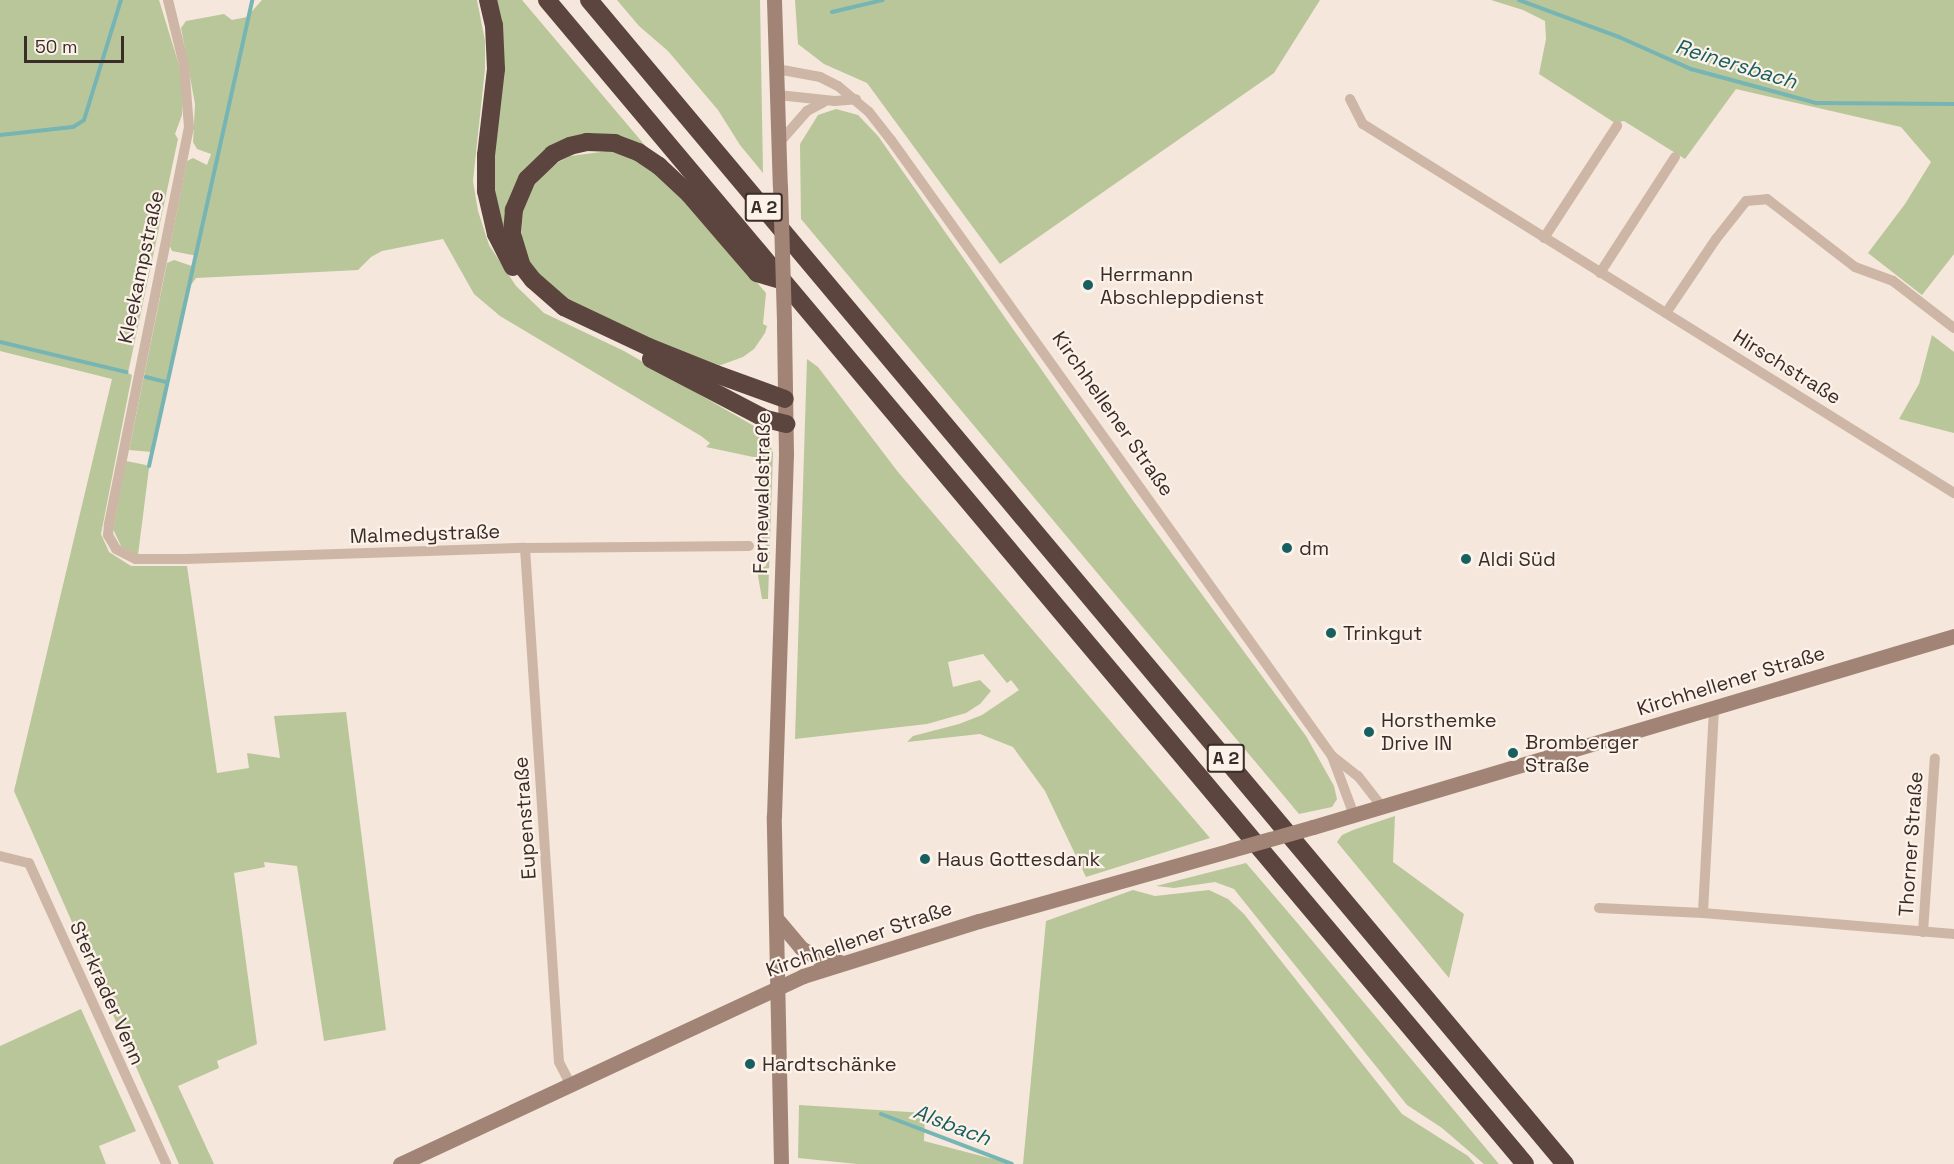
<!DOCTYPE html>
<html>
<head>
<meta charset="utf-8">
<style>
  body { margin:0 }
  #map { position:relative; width:1954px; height:1164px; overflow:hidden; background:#f5e7db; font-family:"Space Grotesk",sans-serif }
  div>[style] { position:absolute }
  .green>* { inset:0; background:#b9c69a }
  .stream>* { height:4px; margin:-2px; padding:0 2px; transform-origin:2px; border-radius:2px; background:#77b5b4 }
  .minor>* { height:10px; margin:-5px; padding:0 5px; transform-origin:5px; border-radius:5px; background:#ceb6a6 }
  .secondary>* { height:15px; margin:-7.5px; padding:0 7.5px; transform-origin:7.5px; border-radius:7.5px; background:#a28477 }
  .motorway>* { height:18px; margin:-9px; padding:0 9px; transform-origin:9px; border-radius:9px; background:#5b453e }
  .secondary-bridge>* { height:15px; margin:-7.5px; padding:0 7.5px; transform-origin:7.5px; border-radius:7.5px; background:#a28477 }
  .dots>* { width:16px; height:16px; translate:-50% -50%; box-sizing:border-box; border:3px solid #fcf2e9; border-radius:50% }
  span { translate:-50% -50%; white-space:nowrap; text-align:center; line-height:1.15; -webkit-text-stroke:4.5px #fcf2e9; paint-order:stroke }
  .shield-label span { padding:2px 4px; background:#fcf2e9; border:2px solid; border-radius:4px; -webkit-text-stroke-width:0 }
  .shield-label { font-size:18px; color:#3a2c28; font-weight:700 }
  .street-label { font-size:20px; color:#3a2c28 }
  .poi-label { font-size:20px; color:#3a2c28 }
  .left { translate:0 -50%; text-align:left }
  .water-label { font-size:21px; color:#185f60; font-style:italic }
  .scale { position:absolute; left:24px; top:36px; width:100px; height:27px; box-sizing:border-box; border:3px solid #3a2c28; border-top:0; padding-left:8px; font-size:18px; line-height:21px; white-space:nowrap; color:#3a2c28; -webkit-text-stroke:4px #fcf2e9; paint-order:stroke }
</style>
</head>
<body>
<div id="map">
  <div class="green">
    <div style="clip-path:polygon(0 0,159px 0,179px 65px,183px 89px,182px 115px,175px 134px,178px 139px,128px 373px,132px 375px,101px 534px,109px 552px,131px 566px,187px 566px,217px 773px,249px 768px,247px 753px,280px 758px,274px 716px,346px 712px,386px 1030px,324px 1041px,297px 866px,264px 862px,265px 867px,234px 873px,257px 1044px,217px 1061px,219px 1068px,178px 1086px,214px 1164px,179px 1164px,14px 791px,112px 379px,0 351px)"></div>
    <div style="clip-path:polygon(262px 0,477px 0,485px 41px,485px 69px,473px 181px,478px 211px,489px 245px,516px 286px,544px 313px,624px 351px,766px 433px,773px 453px,768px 599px,762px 599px,757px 570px,766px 566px,768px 549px,759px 533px,758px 458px,706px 447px,710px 443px,701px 436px,500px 316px,474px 294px,443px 239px,382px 251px,371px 257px,358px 270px,196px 278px,191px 285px,152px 452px,129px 450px,167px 263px,174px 260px,195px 267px,197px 256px,172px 251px,170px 246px,187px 161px,193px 158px,207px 165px,211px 154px,197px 149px,193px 142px,195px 104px,181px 28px,186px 21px,224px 14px,232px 20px,247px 17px)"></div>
    <div style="clip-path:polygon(493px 0,522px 0,648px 149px,631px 142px,542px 157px,507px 237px,491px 196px)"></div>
    <div style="clip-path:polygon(617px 0,760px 0,763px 173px,740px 145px,718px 110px,668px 51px,639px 26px)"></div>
    <div style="clip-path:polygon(795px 0,1320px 0,1274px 73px,1000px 264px,867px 83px,824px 64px,798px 44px)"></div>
    <div style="clip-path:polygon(1491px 0,1954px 0,1954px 254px,1922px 295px,1868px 253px,1905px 204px,1931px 162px,1901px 127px,1736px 89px,1685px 159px,1624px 121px,1615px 123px,1539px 74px,1546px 39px,1545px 21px,1523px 10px)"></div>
    <div style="clip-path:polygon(836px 109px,858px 115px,878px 136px,1134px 502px,1306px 736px,1334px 786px,1337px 799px,1332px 807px,1299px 814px,801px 219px,800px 144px,818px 115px)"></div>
    <div style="clip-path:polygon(609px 151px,625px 155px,651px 168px,686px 199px,766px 293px,763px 324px,767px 326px,765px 333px,754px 349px,743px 357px,721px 365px,709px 364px,591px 316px,538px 278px,521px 246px,523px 205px,530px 190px,551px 166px,570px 156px)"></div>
    <div style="clip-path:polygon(1932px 335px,1954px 352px,1954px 433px,1899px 419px,1919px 384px)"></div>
    <div style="clip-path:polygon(807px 359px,818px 367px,898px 472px,1210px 838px,1086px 877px,1045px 791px,1013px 747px,980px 734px,907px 742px,913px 736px,959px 724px,982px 715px,1019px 690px,1011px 680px,1007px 683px,983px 654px,948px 662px,953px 687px,980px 680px,991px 691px,980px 704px,966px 713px,927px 724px,795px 739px)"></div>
    <div style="clip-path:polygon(126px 461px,146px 465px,149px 468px,138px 555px,122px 548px,113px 529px)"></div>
    <div style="clip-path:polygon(1395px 816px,1393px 862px,1464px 914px,1449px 978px,1337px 842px,1342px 835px,1353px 830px)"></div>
    <div style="clip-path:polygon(1246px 863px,1294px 919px,1499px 1164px,1484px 1164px,1442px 1128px,1407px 1105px,1234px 889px,1215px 882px,1174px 888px,1156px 886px)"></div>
    <div style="clip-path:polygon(1133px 890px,1155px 896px,1209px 890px,1228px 899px,1244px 914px,1402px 1114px,1468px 1156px,1475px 1164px,1023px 1164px,1046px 921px)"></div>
    <div style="clip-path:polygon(81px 1009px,136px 1131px,99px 1146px,106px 1164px,0 1164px,0 1046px)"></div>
    <div style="clip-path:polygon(799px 1105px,925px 1113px,924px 1141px,1012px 1164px,857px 1164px,798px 1158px)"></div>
  </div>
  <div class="stream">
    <div style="left:1519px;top:0;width:107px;rotate:20.3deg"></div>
    <div style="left:1619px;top:37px;width:79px;rotate:24deg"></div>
    <div style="left:1691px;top:69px;width:130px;rotate:15.2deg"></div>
    <div style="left:1816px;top:103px;width:138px;rotate:0.4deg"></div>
    <div style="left:832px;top:12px;width:52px;rotate:-13.2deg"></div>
    <div style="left:0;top:135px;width:73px;rotate:-6.3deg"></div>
    <div style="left:73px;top:127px;width:13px;rotate:-32deg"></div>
    <div style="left:84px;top:120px;width:126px;rotate:-72.9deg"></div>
    <div style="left:0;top:342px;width:130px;rotate:13.4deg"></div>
    <div style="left:146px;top:377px;width:21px;rotate:14deg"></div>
    <div style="left:149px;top:466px;width:477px;rotate:-77.5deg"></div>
    <div style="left:881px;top:1114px;width:140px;rotate:20.9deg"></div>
  </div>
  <div class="minor">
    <div style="left:168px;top:0;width:67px;rotate:76.2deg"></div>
    <div style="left:184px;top:65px;width:62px;rotate:85.4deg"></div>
    <div style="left:189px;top:127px;width:406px;rotate:101.4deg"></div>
    <div style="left:109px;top:525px;width:10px;rotate:96deg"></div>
    <div style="left:108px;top:535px;width:16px;rotate:60deg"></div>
    <div style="left:116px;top:549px;width:22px;rotate:27deg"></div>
    <div style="left:136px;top:559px;width:49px"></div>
    <div style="left:185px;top:559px;width:340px;rotate:-1.9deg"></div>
    <div style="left:525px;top:548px;width:224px;rotate:-0.5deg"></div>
    <div style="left:777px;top:69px;width:44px;rotate:10.5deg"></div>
    <div style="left:820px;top:77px;width:20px;rotate:27deg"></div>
    <div style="left:838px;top:86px;width:40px;rotate:40deg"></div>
    <div style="left:869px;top:112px;width:36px;rotate:52deg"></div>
    <div style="left:891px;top:140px;width:758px;rotate:54.4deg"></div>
    <div style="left:1332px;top:756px;width:63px;rotate:69.6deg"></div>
    <div style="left:778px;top:95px;width:57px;rotate:6deg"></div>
    <div style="left:835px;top:101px;width:21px;rotate:-5deg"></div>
    <div style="left:1350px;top:99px;width:28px;rotate:63deg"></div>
    <div style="left:1363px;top:124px;width:697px;rotate:31.98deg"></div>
    <div style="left:779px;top:143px;width:43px;rotate:-48.8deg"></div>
    <div style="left:807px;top:111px;width:19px;rotate:-28deg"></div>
    <div style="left:1544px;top:238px;width:134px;rotate:-56.9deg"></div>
    <div style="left:1600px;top:273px;width:138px;rotate:-57.1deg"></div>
    <div style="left:1666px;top:313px;width:89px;rotate:-56deg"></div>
    <div style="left:1716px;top:239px;width:48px;rotate:-51.7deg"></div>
    <div style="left:1746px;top:201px;width:21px;rotate:-5deg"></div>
    <div style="left:1767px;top:199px;width:111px;rotate:37.7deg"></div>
    <div style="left:1855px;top:267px;width:40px;rotate:20.2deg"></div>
    <div style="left:1893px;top:281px;width:77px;rotate:37.6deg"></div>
    <div style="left:525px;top:548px;width:515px;rotate:86.22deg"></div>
    <div style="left:559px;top:1062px;width:25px;rotate:63deg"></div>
    <div style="left:1714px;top:709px;width:204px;rotate:93.1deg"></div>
    <div style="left:1703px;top:913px;width:252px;rotate:4.8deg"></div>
    <div style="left:1332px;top:756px;width:33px;rotate:38deg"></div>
    <div style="left:1358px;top:776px;width:39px;rotate:52deg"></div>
    <div style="left:0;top:856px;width:30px;rotate:14deg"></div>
    <div style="left:29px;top:863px;width:331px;rotate:65.5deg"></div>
    <div style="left:1599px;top:908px;width:104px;rotate:2.8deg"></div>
    <div style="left:1923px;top:932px;width:174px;rotate:-86.1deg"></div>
  </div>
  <div class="secondary">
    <div style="left:774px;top:0;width:186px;rotate:88.2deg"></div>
    <div style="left:1313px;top:827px;width:669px;rotate:-16.59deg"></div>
    <div style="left:776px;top:918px;width:39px;rotate:50deg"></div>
    <div style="left:801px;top:948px;width:20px;rotate:30deg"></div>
    <div style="left:818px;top:958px;width:22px;rotate:10deg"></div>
    <div style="left:400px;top:1164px;width:445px;rotate:-25deg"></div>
    <div style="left:803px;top:976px;width:184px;rotate:-17.4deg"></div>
    <div style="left:979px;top:921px;width:262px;rotate:-15.7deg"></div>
    <div style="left:781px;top:1164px;width:348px;rotate:-91.2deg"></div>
    <div style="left:774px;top:816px;width:362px;rotate:-88.1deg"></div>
    <div style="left:786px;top:454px;width:130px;rotate:-90.9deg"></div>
  </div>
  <div class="motorway">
    <div style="left:488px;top:0;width:26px;rotate:77deg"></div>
    <div style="left:494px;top:25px;width:44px;rotate:87.4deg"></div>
    <div style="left:496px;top:69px;width:87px;rotate:96.6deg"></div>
    <div style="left:486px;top:155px;width:36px;rotate:90deg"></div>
    <div style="left:486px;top:191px;width:44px;rotate:76.9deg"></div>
    <div style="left:496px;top:234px;width:37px;rotate:63deg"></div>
    <div style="left:547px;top:0;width:1520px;rotate:49.96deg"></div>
    <div style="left:589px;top:0;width:1519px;rotate:50.02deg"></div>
    <div style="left:781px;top:280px;width:25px;rotate:-164deg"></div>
    <div style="left:757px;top:273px;width:104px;rotate:-130.7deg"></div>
    <div style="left:689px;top:194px;width:41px;rotate:-137deg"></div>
    <div style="left:659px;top:166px;width:25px;rotate:-146deg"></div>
    <div style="left:638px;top:152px;width:25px;rotate:-159deg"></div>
    <div style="left:615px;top:143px;width:28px;rotate:-178deg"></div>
    <div style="left:587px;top:142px;width:17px;rotate:167deg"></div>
    <div style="left:570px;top:146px;width:19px;rotate:155deg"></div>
    <div style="left:553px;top:154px;width:36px;rotate:136deg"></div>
    <div style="left:527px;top:179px;width:34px;rotate:113deg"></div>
    <div style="left:514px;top:210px;width:24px;rotate:95deg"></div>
    <div style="left:512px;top:234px;width:34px;rotate:73deg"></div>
    <div style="left:522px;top:266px;width:18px;rotate:52deg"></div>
    <div style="left:533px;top:280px;width:41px;rotate:41.1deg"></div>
    <div style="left:564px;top:307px;width:94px;rotate:25.2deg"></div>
    <div style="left:649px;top:347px;width:72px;rotate:21.9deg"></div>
    <div style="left:716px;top:374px;width:73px;rotate:19.9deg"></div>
    <div style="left:651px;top:359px;width:130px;rotate:27.6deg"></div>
    <div style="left:766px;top:419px;width:21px;rotate:14deg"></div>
  </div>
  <div class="secondary-bridge">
    <div style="left:780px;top:186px;width:138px;rotate:88.3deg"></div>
    <div style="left:1231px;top:850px;width:85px;rotate:-15.7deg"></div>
  </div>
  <div class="dots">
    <div style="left:1088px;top:285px;background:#185f60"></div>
    <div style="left:1287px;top:548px;background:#185f60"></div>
    <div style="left:1466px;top:559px;background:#185f60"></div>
    <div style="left:1331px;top:633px;background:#185f60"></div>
    <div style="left:1369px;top:732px;background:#185f60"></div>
    <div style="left:1513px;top:753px;background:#185f60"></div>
    <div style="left:925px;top:859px;background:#185f60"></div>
    <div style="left:750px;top:1064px;background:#185f60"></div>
  </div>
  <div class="shield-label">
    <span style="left:764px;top:207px">A 2</span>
    <span style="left:1226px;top:758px">A 2</span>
  </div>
  <div class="street-label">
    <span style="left:141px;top:267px;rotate:-78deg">Kleekampstraße</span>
    <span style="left:1787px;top:367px;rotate:32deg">Hirschstraße</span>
    <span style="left:1113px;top:414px;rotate:55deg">Kirchhellener Straße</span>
    <span style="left:762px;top:493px;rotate:-89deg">Fernewaldstraße</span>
    <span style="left:425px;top:534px;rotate:-2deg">Malmedystraße</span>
    <span style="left:1731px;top:681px;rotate:-17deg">Kirchhellener Straße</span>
    <span style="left:525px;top:818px;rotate:-94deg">Eupenstraße</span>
    <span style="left:1911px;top:844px;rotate:-86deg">Thorner Straße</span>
    <span style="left:859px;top:939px;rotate:-19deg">Kirchhellener Straße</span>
    <span style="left:107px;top:993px;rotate:66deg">Sterkrader Venn</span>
  </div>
  <div class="poi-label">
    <span class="left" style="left:1100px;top:286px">Herrmann<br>Abschleppdienst</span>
    <span class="left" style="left:1299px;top:548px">dm</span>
    <span class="left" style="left:1478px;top:559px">Aldi Süd</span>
    <span class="left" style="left:1343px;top:633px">Trinkgut</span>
    <span class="left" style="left:1381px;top:732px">Horsthemke<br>Drive IN</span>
    <span class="left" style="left:1525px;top:754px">Bromberger<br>Straße</span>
    <span class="left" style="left:937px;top:859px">Haus Gottesdank</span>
    <span class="left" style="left:762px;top:1064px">Hardtschänke</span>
  </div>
  <div class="water-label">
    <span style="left:1736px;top:64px;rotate:17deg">Reinersbach</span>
    <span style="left:952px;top:1125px;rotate:21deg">Alsbach</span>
  </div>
  <div class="scale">50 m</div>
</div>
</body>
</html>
